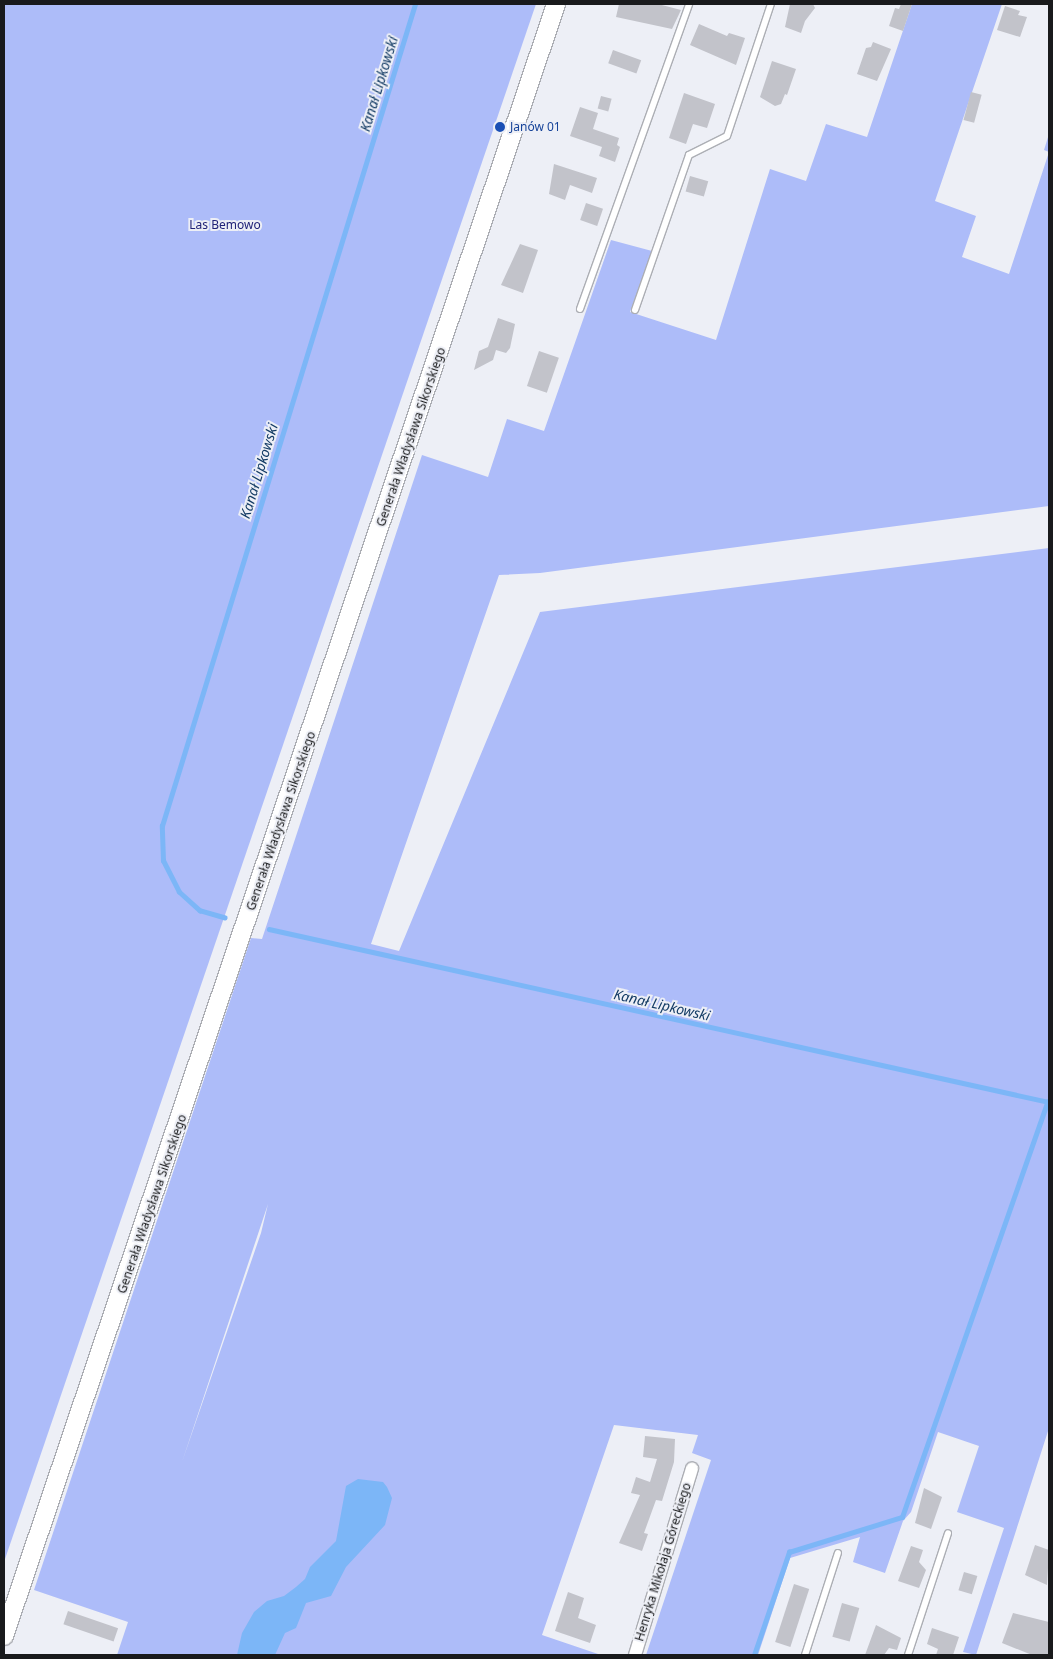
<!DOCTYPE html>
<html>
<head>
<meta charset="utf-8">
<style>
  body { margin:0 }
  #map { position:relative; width:1053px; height:1659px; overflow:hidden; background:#edeff6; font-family:"Noto Sans",sans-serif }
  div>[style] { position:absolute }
  .green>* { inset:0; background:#adbcf9 }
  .water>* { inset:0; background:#7cb6f7 }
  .stream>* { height:4.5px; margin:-2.25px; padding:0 2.25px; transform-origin:2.25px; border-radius:2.25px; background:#7cb6f7 }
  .building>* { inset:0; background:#c2c3ca; transform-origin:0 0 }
  .roads { filter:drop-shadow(1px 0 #acaeb4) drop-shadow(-1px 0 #acaeb4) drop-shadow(0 1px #acaeb4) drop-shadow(0 -1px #acaeb4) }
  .lane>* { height:6px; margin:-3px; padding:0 3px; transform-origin:3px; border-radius:3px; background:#fff }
  .street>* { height:12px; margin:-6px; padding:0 6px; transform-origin:6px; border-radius:6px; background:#fff }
  .secondary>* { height:18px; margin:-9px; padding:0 9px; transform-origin:9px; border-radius:9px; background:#fff }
  .dots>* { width:14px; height:14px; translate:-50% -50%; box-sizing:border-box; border:2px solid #edeff6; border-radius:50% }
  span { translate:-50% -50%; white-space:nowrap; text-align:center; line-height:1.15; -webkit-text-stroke:4px #edeff6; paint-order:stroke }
  .transit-label { font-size:12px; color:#164399 }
  .left { translate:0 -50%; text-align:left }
  .park-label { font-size:12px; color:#202278 }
  .street-label { font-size:12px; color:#191a1c }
  .water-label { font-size:14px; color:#143c65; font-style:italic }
  .frame { position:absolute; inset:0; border:5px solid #191a1c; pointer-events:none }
</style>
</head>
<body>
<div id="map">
  <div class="green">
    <div style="clip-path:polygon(4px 4px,536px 4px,4px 1562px)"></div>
    <div style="clip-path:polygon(evenodd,912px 4px,1002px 4px,935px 201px,976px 216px,962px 257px,1009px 274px,1049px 152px,1044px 150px,1049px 134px,1049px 506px,540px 573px,499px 575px,371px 944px,399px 951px,540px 612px,1049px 548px,1049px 1428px,976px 1655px,963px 1652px,1004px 1528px,957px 1512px,979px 1446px,938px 1432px,911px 1512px,903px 1521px,885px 1573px,853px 1562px,860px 1537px,790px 1558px,758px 1655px,646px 1655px,711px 1460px,692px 1453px,698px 1435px,614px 1425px,542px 1635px,601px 1655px,117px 1655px,128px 1622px,34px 1590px,251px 938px,262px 939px,422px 455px,488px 477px,507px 419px,544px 431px,611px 240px,652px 251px,630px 312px,716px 340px,770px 169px,806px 181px,826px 124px,867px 137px,912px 4px,268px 1204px,261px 1233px,182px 1462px,268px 1204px)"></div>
  </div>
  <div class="water">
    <div style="clip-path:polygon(358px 1479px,383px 1482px,387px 1487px,392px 1498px,385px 1525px,346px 1567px,331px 1596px,306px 1603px,296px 1628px,285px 1633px,275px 1655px,237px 1655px,242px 1633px,254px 1612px,267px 1601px,284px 1596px,296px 1587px,305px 1579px,310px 1567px,336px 1541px,346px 1486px)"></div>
  </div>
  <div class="stream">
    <div style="left:225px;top:918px;width:26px;rotate:-164deg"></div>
    <div style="left:200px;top:911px;width:28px;rotate:-138deg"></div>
    <div style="left:179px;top:892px;width:35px;rotate:-117deg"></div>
    <div style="left:163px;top:861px;width:35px;rotate:-92deg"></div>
    <div style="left:162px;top:826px;width:860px;rotate:-72.89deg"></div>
    <div style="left:269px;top:929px;width:799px;rotate:12.51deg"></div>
    <div style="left:754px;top:1655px;width:109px;rotate:-71.2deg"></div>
    <div style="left:789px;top:1552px;width:118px;rotate:-17.2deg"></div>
    <div style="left:902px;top:1517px;width:440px;rotate:-70.7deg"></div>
  </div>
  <div class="building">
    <div style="clip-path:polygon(619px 4px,658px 4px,681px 10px,672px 29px,616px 17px)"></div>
    <div style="clip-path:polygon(790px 4px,813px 4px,815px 8px,805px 21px,801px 33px,785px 27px)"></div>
    <div style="clip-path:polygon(901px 4px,912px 4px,903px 31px,889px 26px,895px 8px,899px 9px)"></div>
    <div style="clip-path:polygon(1005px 6px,1020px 11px,1018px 15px,1027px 17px,1020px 37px,997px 30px)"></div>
    <div style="clip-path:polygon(699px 24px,727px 36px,729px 33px,745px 38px,736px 65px,690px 45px)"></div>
    <div style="clip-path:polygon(873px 42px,891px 49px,877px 81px,857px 74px,866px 48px,871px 47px)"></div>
    <div style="left:613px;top:50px;width:30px;height:14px;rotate:20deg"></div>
    <div style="clip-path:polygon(772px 61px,796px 69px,787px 95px,785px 94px,781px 104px,775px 106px,760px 97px)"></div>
    <div style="left:971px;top:92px;width:11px;height:29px;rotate:15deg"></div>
    <div style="clip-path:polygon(684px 93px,715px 104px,707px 128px,693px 124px,686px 144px,669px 138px)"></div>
    <div style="left:601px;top:96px;width:11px;height:13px;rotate:15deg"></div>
    <div style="clip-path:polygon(580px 107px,598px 113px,593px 129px,619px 138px,617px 145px,620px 147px,615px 162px,599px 156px,602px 147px,570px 136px)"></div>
    <div style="clip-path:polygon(554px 164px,597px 178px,592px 193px,570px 185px,565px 200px,549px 194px)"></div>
    <div style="left:690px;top:176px;width:19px;height:16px;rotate:16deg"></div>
    <div style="left:586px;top:203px;width:18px;height:18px;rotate:19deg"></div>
    <div style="clip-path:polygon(520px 244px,538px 250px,523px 293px,501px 285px)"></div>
    <div style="clip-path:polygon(498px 318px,515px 324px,510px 348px,506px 353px,496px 350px,493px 360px,474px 370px,479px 351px,488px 347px)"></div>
    <div style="left:539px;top:351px;width:21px;height:37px;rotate:19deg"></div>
    <div style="clip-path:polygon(645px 1436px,675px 1439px,674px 1462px,662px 1501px,656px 1500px,644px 1533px,648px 1534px,642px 1551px,619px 1543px,640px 1495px,631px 1493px,636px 1477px,650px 1482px,657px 1459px,643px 1457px)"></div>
    <div style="clip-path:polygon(924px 1488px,942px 1497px,931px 1529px,915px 1523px)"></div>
    <div style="clip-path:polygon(1035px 1545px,1049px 1550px,1047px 1585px,1025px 1575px)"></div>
    <div style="clip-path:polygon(911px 1546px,923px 1550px,919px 1562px,926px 1570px,919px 1588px,898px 1581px)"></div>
    <div style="left:964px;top:1572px;width:14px;height:19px;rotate:17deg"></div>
    <div style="left:794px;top:1584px;width:16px;height:61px;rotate:18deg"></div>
    <div style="clip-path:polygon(568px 1592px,584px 1598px,578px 1618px,596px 1625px,590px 1643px,555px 1631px)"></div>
    <div style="left:842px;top:1603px;width:18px;height:35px;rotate:16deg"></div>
    <div style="left:68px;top:1611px;width:53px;height:14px;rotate:19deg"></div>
    <div style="clip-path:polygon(1013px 1613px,1049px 1622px,1048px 1655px,1032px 1655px,1002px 1643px)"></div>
    <div style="clip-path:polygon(876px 1625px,901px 1638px,897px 1650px,889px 1648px,884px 1655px,865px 1655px)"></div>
    <div style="clip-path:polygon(932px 1628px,959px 1637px,953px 1655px,936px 1655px,938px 1649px,927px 1644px)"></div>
  </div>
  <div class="roads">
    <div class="lane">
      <div style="left:580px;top:309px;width:324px;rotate:-70.3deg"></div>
      <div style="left:635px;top:310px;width:164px;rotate:-70.8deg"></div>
      <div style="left:689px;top:155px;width:42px;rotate:-26.6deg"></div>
      <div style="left:727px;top:136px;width:139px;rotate:-71.6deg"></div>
      <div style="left:805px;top:1655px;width:107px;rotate:-72.1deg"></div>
      <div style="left:908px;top:1655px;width:128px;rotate:-71.8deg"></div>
    </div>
    <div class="street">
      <div style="left:635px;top:1655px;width:195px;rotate:-73deg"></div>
    </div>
    <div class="secondary">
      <div style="left:4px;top:1636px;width:1723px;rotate:-71.31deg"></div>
    </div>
  </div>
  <div class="dots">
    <div style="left:500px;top:127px;background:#1a4fb4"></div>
  </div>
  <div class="transit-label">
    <span class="left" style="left:510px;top:127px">Janów 01</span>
  </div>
  <div class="park-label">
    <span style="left:225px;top:225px">Las Bemowo</span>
  </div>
  <div class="street-label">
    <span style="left:411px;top:437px;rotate:-71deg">Generała Władysława Sikorskiego</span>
    <span style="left:281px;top:821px;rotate:-71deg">Generała Władysława Sikorskiego</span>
    <span style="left:152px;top:1204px;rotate:-71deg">Generała Władysława Sikorskiego</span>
    <span style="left:663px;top:1562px;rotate:-73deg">Henryka Mikołaja Góreckiego</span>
  </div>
  <div class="water-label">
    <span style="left:379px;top:84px;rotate:-73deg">Kanał Lipkowski</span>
    <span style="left:259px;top:471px;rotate:-73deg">Kanał Lipkowski</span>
    <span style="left:662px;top:1005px;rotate:13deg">Kanał Lipkowski</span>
  </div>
  <div class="frame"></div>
</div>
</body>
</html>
